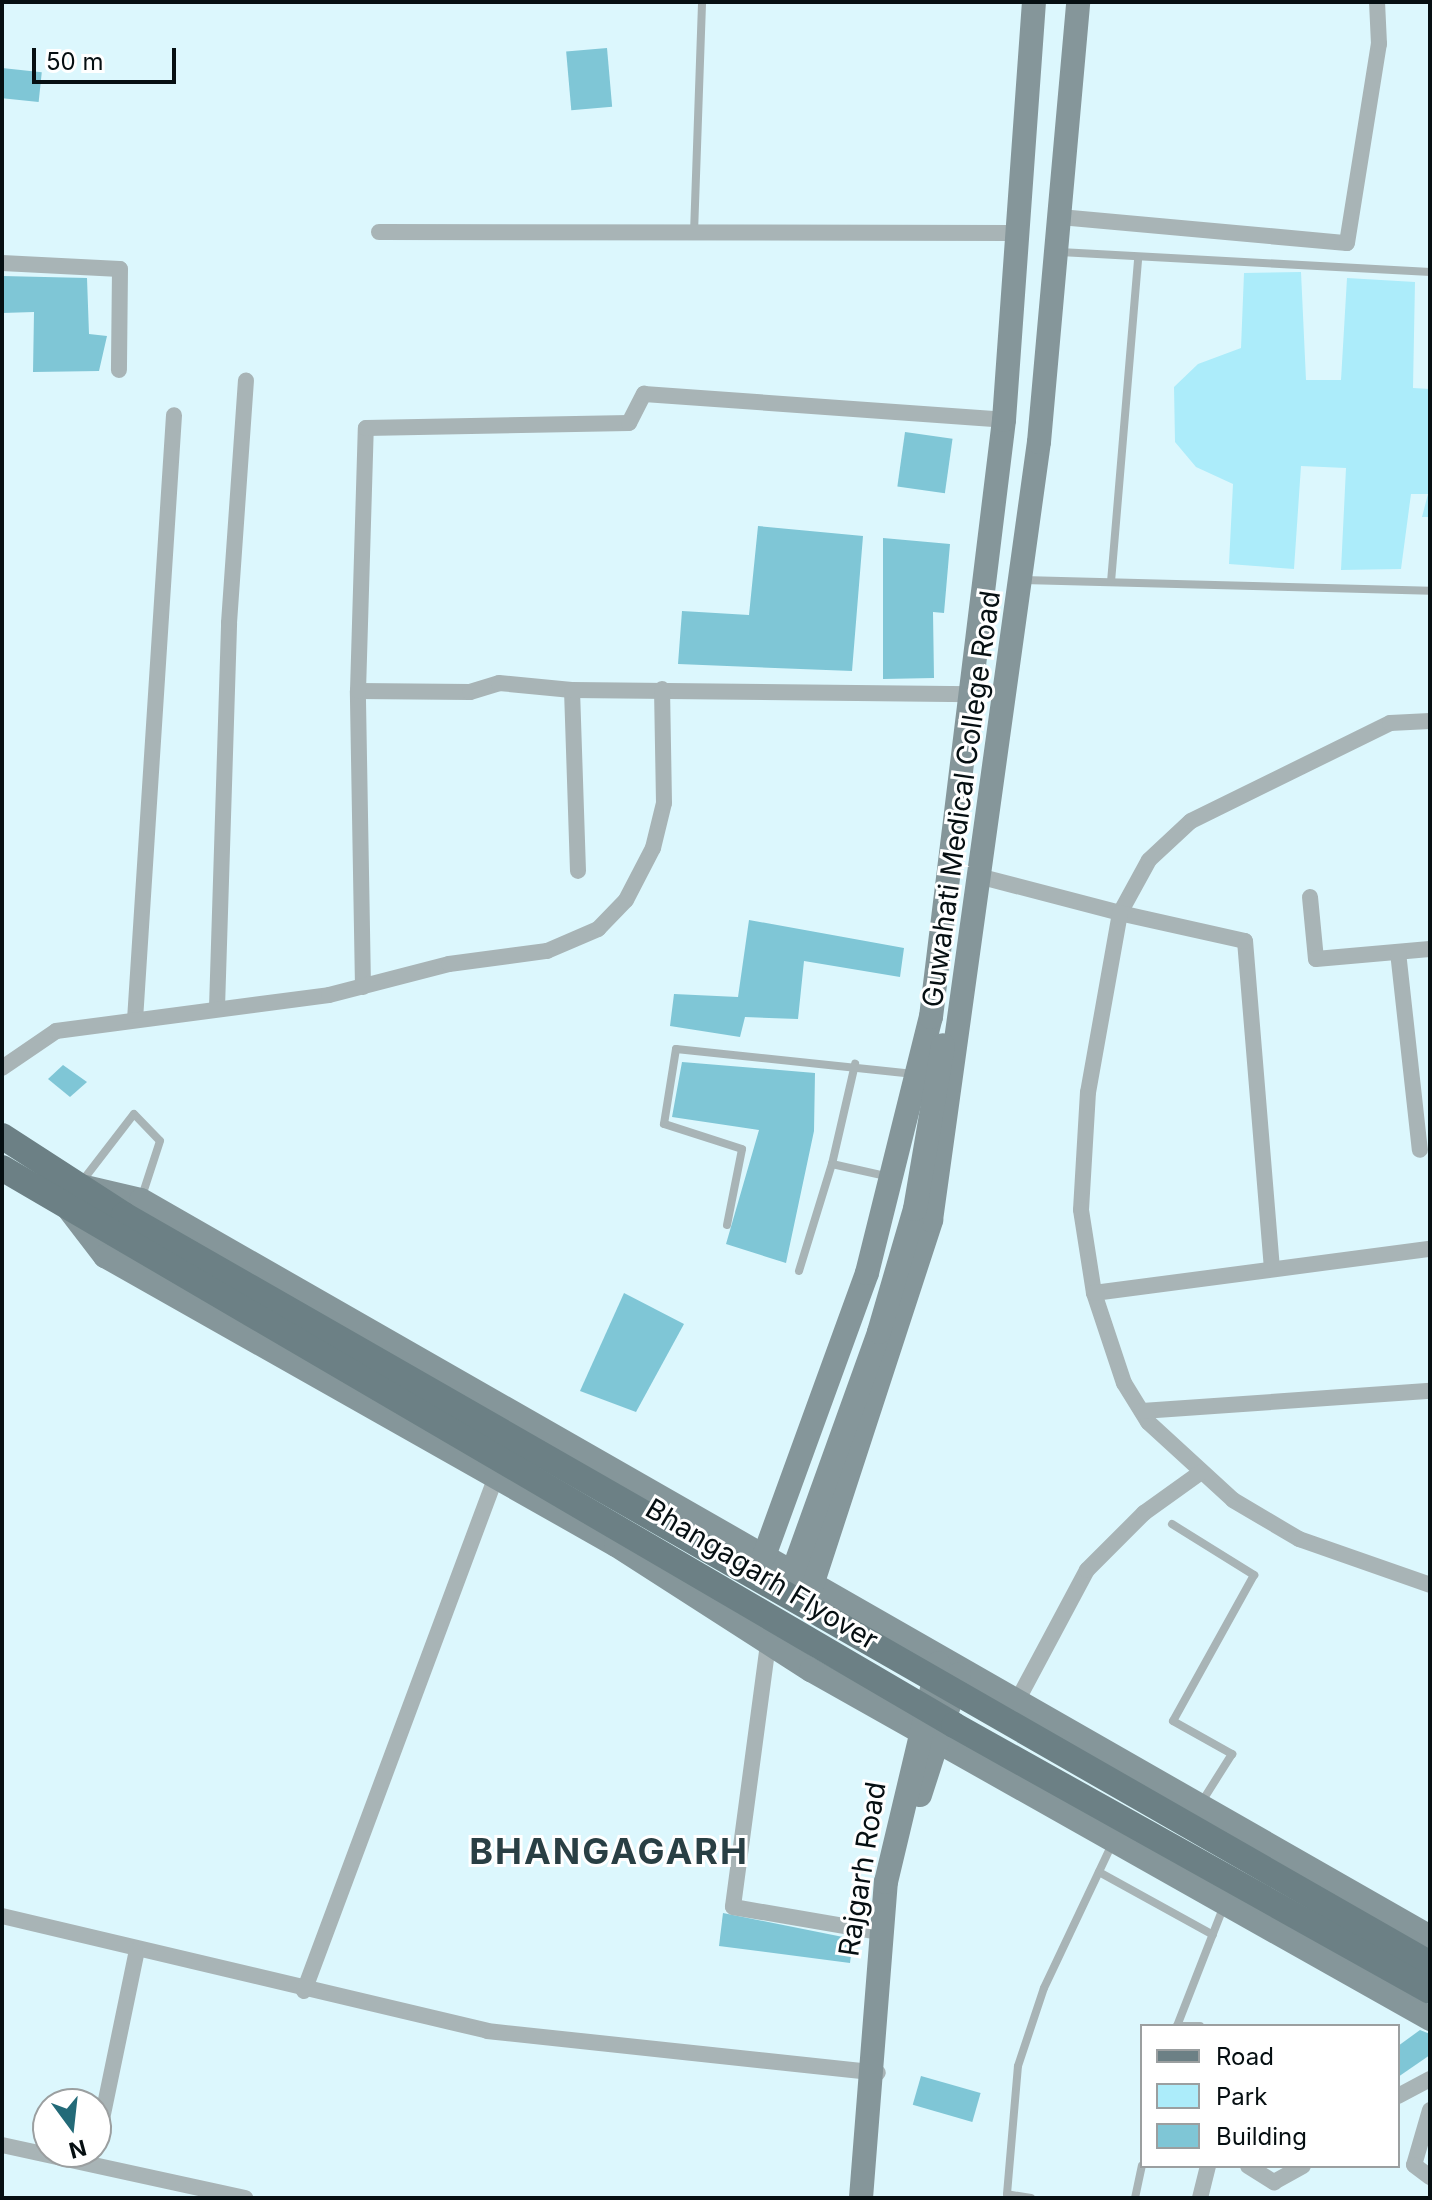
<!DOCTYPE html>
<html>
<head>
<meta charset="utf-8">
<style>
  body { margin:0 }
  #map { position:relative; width:1432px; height:2200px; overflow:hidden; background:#dcf7fd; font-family:Inter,sans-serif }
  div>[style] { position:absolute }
  .green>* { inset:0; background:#acecfa }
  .building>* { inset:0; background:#7fc6d6; transform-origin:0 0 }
  .lane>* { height:8px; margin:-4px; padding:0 4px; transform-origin:4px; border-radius:4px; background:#a8b4b6 }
  .street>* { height:16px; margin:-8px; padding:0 8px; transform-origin:8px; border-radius:8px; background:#a8b4b6 }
  .secondary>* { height:24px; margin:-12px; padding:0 12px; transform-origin:12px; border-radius:12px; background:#85969a }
  .primary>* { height:26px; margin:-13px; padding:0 13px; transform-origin:13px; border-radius:13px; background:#6c8085 }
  span { translate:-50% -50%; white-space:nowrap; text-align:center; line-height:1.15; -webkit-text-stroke:6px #fff; paint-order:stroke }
  .street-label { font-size:28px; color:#060f12 }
  .district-label { font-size:36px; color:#293f44; font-weight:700; letter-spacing:2px }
  .frame { position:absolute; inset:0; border:4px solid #060f12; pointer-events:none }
  .legend { position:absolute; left:1140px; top:2024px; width:260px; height:144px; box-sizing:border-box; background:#fff; border:2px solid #9b9fa0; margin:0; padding:10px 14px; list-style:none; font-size:24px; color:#060f12 }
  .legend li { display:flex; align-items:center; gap:16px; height:40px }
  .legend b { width:40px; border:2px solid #9b9fa0 }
  .north { position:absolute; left:32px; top:2088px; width:80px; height:80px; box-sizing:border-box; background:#fff; border:2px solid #9b9fa0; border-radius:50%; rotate:165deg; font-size:22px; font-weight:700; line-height:32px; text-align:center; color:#060f12 }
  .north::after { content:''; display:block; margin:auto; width:28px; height:36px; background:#236a78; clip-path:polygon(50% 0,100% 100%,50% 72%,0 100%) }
  .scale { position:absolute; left:32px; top:48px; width:144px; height:36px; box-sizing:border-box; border:4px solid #060f12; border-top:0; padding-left:10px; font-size:24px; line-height:28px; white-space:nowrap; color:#060f12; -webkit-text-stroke:6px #fff; paint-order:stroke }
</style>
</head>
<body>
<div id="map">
  <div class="green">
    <div style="clip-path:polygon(1301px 272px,1306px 380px,1341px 380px,1347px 278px,1415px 282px,1413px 388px,1430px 389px,1430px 517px,1422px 517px,1428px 494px,1411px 494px,1401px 569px,1341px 570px,1346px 468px,1301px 466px,1294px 569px,1229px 564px,1233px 484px,1196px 467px,1175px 442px,1174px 387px,1198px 364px,1241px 348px,1244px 273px)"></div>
  </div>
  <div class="building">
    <div style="left:607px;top:48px;width:59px;height:41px;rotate:85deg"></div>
    <div style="left:2px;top:68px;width:40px;height:30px;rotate:6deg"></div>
    <div style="clip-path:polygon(2px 276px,87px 278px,89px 334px,107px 336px,99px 371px,33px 372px,34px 312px,2px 313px)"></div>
    <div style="left:905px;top:432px;width:48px;height:55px;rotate:8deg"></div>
    <div style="clip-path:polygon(758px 526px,863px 536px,852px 671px,678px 664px,682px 611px,749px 615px)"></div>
    <div style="clip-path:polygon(883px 538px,950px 544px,944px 613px,933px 612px,934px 678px,883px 679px)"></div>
    <div style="clip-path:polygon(749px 920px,904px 948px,900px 977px,804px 961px,798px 1019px,745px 1017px,740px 1037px,670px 1026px,674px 994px,738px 997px)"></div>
    <div style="clip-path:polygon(682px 1062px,815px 1073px,814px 1131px,786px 1263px,726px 1244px,759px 1130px,672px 1117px)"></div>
    <div style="clip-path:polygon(63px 1065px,87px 1082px,70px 1097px,48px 1079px)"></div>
    <div style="clip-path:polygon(624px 1293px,684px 1324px,636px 1412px,580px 1391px)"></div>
    <div style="clip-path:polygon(723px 1913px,853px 1939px,850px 1963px,719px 1946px)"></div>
    <div style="clip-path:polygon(1420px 2030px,1430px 2034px,1430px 2055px,1398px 2077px,1398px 2046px)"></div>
    <div style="left:921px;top:2076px;width:62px;height:30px;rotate:16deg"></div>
  </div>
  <div class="lane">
    <div style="left:694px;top:233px;width:231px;rotate:-88deg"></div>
    <div style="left:1060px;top:252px;width:371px;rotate:3.1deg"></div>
    <div style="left:1023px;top:580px;width:407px;rotate:1.5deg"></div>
    <div style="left:1111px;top:582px;width:324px;rotate:-85.2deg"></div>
    <div style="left:832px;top:1164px;width:103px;rotate:-77deg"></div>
    <div style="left:80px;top:1184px;width:88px;rotate:-52.4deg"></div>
    <div style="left:134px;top:1114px;width:37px;rotate:46deg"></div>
    <div style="left:160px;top:1141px;width:61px;rotate:108.1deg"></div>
    <div style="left:727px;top:1225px;width:77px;rotate:-78.8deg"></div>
    <div style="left:742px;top:1149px;width:82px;rotate:-162.2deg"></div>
    <div style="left:664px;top:1124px;width:76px;rotate:-80.9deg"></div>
    <div style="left:676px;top:1049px;width:237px;rotate:6deg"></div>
    <div style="left:799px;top:1271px;width:112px;rotate:-72.9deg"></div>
    <div style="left:832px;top:1164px;width:59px;rotate:12.6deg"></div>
    <div style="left:1172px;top:1524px;width:97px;rotate:31.9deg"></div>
    <div style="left:1254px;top:1575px;width:167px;rotate:119deg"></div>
    <div style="left:1173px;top:1721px;width:68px;rotate:29.2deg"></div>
    <div style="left:1232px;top:1754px;width:58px;rotate:122.3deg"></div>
    <div style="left:1099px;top:1872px;width:130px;rotate:28.9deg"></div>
    <div style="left:1177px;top:2026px;width:127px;rotate:-68.7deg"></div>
    <div style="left:1177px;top:2026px;width:23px"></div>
    <div style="left:1031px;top:2198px;width:24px;rotate:-171deg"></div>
    <div style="left:1007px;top:2194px;width:128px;rotate:-85.1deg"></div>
    <div style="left:1018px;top:2066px;width:82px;rotate:-71.6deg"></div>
    <div style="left:1044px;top:1988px;width:159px;rotate:-64.7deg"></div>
    <div style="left:1135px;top:2198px;width:33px;rotate:-78deg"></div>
  </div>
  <div class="street">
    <div style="left:1060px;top:217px;width:288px;rotate:5.2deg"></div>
    <div style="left:1347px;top:243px;width:202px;rotate:-80.9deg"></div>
    <div style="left:1379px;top:44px;width:42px;rotate:-92.7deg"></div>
    <div style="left:379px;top:232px;width:634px;rotate:0.09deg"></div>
    <div style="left:2px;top:263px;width:118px;rotate:2.9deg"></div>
    <div style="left:120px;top:269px;width:101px;rotate:90.6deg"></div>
    <div style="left:572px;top:690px;width:181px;rotate:88.1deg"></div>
    <div style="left:358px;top:691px;width:112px;rotate:0.5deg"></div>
    <div style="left:470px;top:692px;width:30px;rotate:-17deg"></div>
    <div style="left:499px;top:683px;width:73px;rotate:5.5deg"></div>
    <div style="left:572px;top:690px;width:402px;rotate:0.6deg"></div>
    <div style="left:982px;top:877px;width:143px;rotate:14.6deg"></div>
    <div style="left:1120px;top:913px;width:60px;rotate:-61.3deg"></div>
    <div style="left:1149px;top:860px;width:57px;rotate:-42.9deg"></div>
    <div style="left:1191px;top:821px;width:222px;rotate:-26.2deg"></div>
    <div style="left:1390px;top:723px;width:40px;rotate:-2.9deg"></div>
    <div style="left:1310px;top:897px;width:62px;rotate:84.5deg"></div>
    <div style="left:1316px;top:959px;width:114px;rotate:-5deg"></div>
    <div style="left:1398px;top:952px;width:199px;rotate:83.7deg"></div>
    <div style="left:363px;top:987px;width:296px;rotate:-91deg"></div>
    <div style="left:358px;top:691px;width:263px;rotate:-88.3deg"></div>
    <div style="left:366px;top:428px;width:263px;rotate:-1.1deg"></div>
    <div style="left:629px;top:423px;width:33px;rotate:-63deg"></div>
    <div style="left:644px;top:394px;width:361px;rotate:4.1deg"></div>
    <div style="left:217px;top:1008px;width:385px;rotate:-88.2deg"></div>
    <div style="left:229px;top:623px;width:243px;rotate:-86deg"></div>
    <div style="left:135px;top:1020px;width:606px;rotate:-86.31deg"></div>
    <div style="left:2px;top:1068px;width:65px;rotate:-34.4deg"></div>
    <div style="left:56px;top:1031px;width:275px;rotate:-7.5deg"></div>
    <div style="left:329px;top:995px;width:124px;rotate:-14.5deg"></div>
    <div style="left:449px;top:964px;width:99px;rotate:-7.6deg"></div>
    <div style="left:547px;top:951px;width:56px;rotate:-23.3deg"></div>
    <div style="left:598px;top:929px;width:40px;rotate:-46deg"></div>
    <div style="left:626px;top:900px;width:59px;rotate:-62.6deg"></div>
    <div style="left:653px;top:848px;width:46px;rotate:-76.3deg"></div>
    <div style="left:664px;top:803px;width:114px;rotate:-91deg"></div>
    <div style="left:1272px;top:1269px;width:329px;rotate:-94.7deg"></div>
    <div style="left:1245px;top:941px;width:128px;rotate:-167.4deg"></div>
    <div style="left:1120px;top:913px;width:182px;rotate:100.1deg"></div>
    <div style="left:1088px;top:1092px;width:118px;rotate:93.4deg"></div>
    <div style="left:1081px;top:1210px;width:84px;rotate:81.1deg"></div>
    <div style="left:1094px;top:1293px;width:95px;rotate:71.6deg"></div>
    <div style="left:1124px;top:1383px;width:46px;rotate:58.4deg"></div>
    <div style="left:1148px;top:1422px;width:115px;rotate:42.5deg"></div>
    <div style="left:1233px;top:1500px;width:77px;rotate:30.6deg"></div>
    <div style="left:1299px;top:1539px;width:139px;rotate:19.3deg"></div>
    <div style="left:1094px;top:1293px;width:339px;rotate:-7.5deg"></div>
    <div style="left:1142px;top:1411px;width:289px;rotate:-4deg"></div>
    <div style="left:768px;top:1644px;width:265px;rotate:97.6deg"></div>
    <div style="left:733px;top:1907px;width:149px;rotate:9.7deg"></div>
    <div style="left:1016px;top:1703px;width:151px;rotate:-61.9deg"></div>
    <div style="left:1087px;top:1570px;width:81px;rotate:-45deg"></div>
    <div style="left:1144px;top:1513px;width:70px;rotate:-35.7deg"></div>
    <div style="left:2px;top:1916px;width:498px;rotate:13.3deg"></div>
    <div style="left:487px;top:2031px;width:393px;rotate:6.1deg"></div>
    <div style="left:304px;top:1991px;width:546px;rotate:-69.54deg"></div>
    <div style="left:1398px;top:2096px;width:36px;rotate:-28deg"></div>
    <div style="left:1430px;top:2110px;width:57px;rotate:106.2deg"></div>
    <div style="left:1414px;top:2165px;width:20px;rotate:37deg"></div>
    <div style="left:2px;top:2145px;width:249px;rotate:12.3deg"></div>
    <div style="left:96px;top:2148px;width:202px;rotate:-78.3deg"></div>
    <div style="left:1248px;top:2166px;width:31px;rotate:32deg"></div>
    <div style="left:1274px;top:2182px;width:33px;rotate:-29deg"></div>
    <div style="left:1200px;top:2198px;width:33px;rotate:-76deg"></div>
  </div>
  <div class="secondary">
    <div style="left:85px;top:1187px;width:57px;rotate:13.1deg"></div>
    <div style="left:141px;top:1200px;width:1485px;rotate:29.76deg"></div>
    <div style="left:68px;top:1208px;width:61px;rotate:52.4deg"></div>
    <div style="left:105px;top:1256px;width:587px;rotate:29.49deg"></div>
    <div style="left:616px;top:1545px;width:232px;rotate:32.7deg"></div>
    <div style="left:811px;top:1670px;width:711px;rotate:29.41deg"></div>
    <div style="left:764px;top:1556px;width:301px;rotate:-70deg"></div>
    <div style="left:867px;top:1273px;width:264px;rotate:-76deg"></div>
    <div style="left:931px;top:1017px;width:601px;rotate:-83.03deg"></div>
    <div style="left:1004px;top:420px;width:419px;rotate:-85.9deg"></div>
    <div style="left:812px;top:1585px;width:384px;rotate:-71.9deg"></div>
    <div style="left:931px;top:1220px;width:785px;rotate:-82.1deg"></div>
    <div style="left:1039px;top:442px;width:442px;rotate:-84.9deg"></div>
    <div style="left:787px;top:1588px;width:272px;rotate:-70.2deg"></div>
    <div style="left:879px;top:1332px;width:128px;rotate:-73.7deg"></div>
    <div style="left:915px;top:1209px;width:166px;rotate:-80.3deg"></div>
    <div style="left:920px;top:1795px;width:127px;rotate:-72.1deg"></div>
    <div style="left:861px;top:2198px;width:317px;rotate:-85.5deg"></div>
    <div style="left:886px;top:1882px;width:225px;rotate:-76.6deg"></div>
  </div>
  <div class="primary">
    <div style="left:2px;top:1136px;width:145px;rotate:32.9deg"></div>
    <div style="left:124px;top:1215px;width:1506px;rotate:29.83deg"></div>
    <div style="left:2px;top:1168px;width:1103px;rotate:30.33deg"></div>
    <div style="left:954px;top:1725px;width:545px;rotate:29.2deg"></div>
  </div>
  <div class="street-label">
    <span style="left:961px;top:799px;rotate:-82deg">Guwahati Medical College Road</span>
    <span style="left:762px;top:1574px;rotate:31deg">Bhangagarh Flyover</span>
    <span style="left:862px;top:1869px;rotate:-81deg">Rajgarh Road</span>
  </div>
  <div class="district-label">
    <span style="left:609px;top:1852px">BHANGAGARH</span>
  </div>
  <div class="frame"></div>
  <ul class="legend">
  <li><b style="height:10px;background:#6c8085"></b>Road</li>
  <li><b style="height:22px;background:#acecfa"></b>Park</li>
  <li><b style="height:22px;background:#7fc6d6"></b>Building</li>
  </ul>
  <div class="north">N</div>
  <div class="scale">50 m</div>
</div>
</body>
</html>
